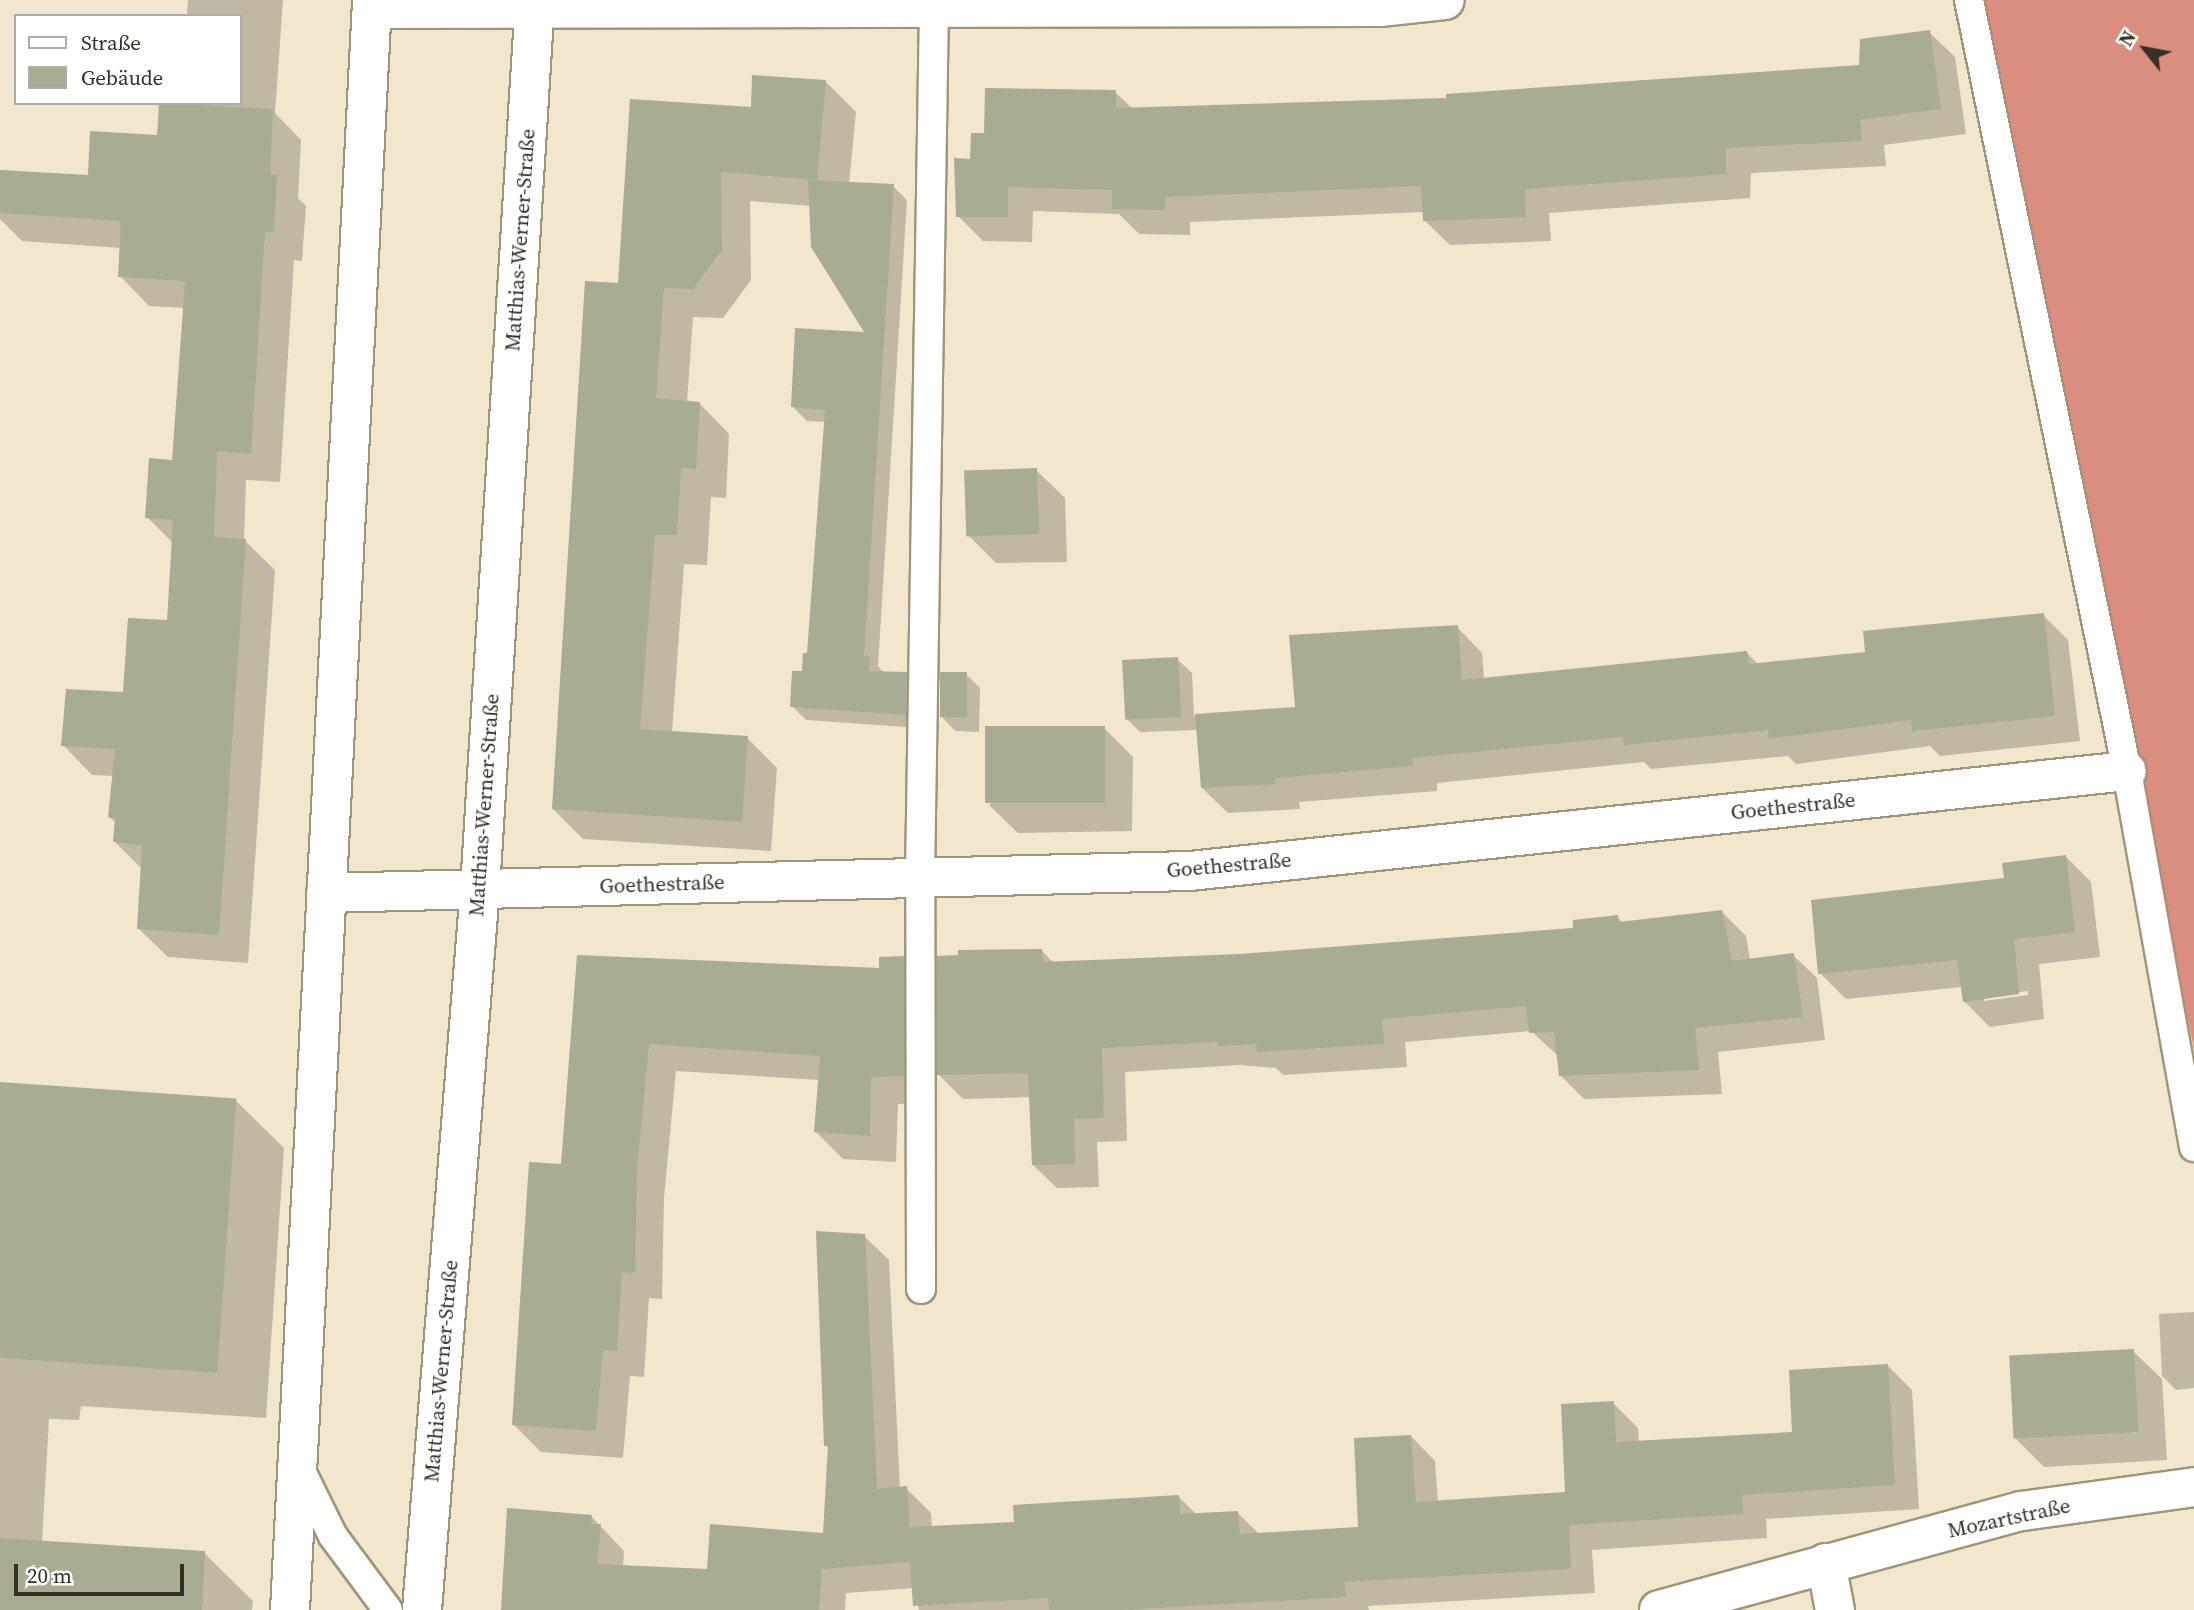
<!DOCTYPE html>
<html>
<head>
<meta charset="utf-8">
<style>
  body { margin:0 }
  #map { position:relative; width:2194px; height:1610px; overflow:hidden; background:#f2e7cc; font-family:"Source Serif 4",serif }
  div>[style] { position:absolute }
  .forest>* { inset:0; background:#d98e7f }
  .shadow>* { inset:0; background:#0003 }
  .building>* { inset:0; background:#a7ac92; transform-origin:0 0 }
  .roads { filter:drop-shadow(2px 0 #a0957c) drop-shadow(-2px 0 #a0957c) drop-shadow(0 2px #a0957c) drop-shadow(0 -2px #a0957c) }
  .service>* { height:28px; margin:-14px; padding:0 14px; transform-origin:14px; border-radius:14px; background:#fff }
  .minor>* { height:38px; margin:-19px; padding:0 19px; transform-origin:19px; border-radius:19px; background:#fff }
  span { translate:-50% -50%; white-space:nowrap; text-align:center; line-height:1.15; -webkit-text-stroke:5px #fff; paint-order:stroke }
  .street-label { font-size:21px; color:#343025 }
  .legend { position:absolute; left:14px; top:14px; width:228px; height:91px; box-sizing:border-box; background:#fff; border:2px solid #aeaca8; margin:0; padding:9px 12px; list-style:none; font-size:21px; color:#343025 }
  .legend li { display:flex; align-items:center; gap:14px; height:35px }
  .legend b { width:35px; border:2px solid #aeaca8 }
  .north { position:absolute; left:2110px; top:14px; width:70px; height:70px; -webkit-text-stroke:5px #fff; paint-order:stroke; rotate:301deg; font-size:19px; font-weight:700; line-height:28px; text-align:center; color:#343025 }
  .north::after { content:''; display:block; margin:auto; width:24px; height:32px; background:#343025; clip-path:polygon(50% 0,100% 100%,50% 72%,0 100%) }
  .scale { position:absolute; left:14px; top:1564px; width:170px; height:32px; box-sizing:border-box; border:4px solid #343025; border-top:0; padding-left:9px; font-size:21px; line-height:24px; white-space:nowrap; color:#343025; -webkit-text-stroke:5px #fff; paint-order:stroke }
</style>
</head>
<body>
<div id="map">
  <div class="forest">
    <div style="clip-path:polygon(1977px 0,2194px 0,2194px 1049px)"></div>
  </div>
  <div class="shadow">
    <div style="clip-path:polygon(188px 0,283px 0,275px 113px,301px 140px,298px 198px,306px 206px,302px 261px,294px 260px,280px 482px,246px 480px,244px 540px,275px 570px,248px 963px,168px 957px,138px 928px,142px 869px,114px 841px,116px 823px,109px 817px,114px 776px,92px 775px,63px 745px,124px 694px,169px 622px,173px 543px,147px 517px,173px 462px,185px 308px,149px 306px,120px 276px,121px 248px,22px 241px,0 219px,0 172px,89px 177px,159px 137px,161px 103px,240px 103px,240px 16px,166px 16px,187px 14px)"></div>
    <div style="clip-path:polygon(1929px 32px,1955px 57px,1966px 134px,1884px 145px,1886px 166px,1751px 173px,1750px 198px,1549px 213px,1551px 241px,1450px 245px,1424px 220px,1424px 212px,1190px 222px,1190px 235px,1139px 234px,1119px 214px,1033px 211px,1032px 242px,983px 241px,958px 216px,971px 161px,986px 135px,1115px 92px,1133px 109px,1448px 100px,1861px 67px)"></div>
    <div style="clip-path:polygon(826px 82px,856px 112px,849px 184px,893px 186px,907px 200px,878px 666px,883px 672px,906px 674px,920px 688px,920px 728px,806px 720px,792px 706px,809px 655px,826px 422px,807px 421px,793px 407px,867px 334px,811px 206px,750px 201px,751px 280px,723px 318px,693px 317px,687px 403px,700px 404px,729px 434px,726px 498px,711px 497px,707px 565px,684px 564px,672px 733px,747px 738px,777px 768px,771px 851px,583px 839px,553px 809px,620px 285px,752px 109px)"></div>
    <div style="clip-path:polygon(1036px 470px,1065px 498px,1067px 562px,996px 563px,967px 534px)"></div>
    <div style="clip-path:polygon(2043px 615px,2068px 640px,2080px 741px,1940px 756px,1930px 746px,1796px 764px,1788px 756px,1651px 769px,1644px 762px,1437px 783px,1437px 791px,1299px 802px,1300px 809px,1228px 813px,1202px 788px,1198px 730px,1140px 732px,1126px 718px,1177px 659px,1192px 673px,1194px 716px,1297px 709px,1457px 627px,1482px 653px,1484px 679px,1747px 653px,1758px 664px,1867px 654px)"></div>
    <div style="clip-path:polygon(966px 674px,980px 688px,979px 732px,955px 731px,941px 716px)"></div>
    <div style="clip-path:polygon(1104px 728px,1133px 757px,1132px 831px,1018px 833px,989px 805px)"></div>
    <div style="clip-path:polygon(evenodd,2066px 857px,2091px 882px,2100px 957px,2039px 964px,2044px 1019px,1990px 1027px,1964px 1001px,1962px 987px,1846px 999px,1820px 973px,2006px 879px,2066px 857px,2028px 991px,2028px 995px,1984px 1001px,1984px 997px,2028px 991px)"></div>
    <div style="clip-path:polygon(1722px 912px,1746px 936px,1750px 960px,1793px 955px,1817px 978px,1825px 1040px,1718px 1052px,1722px 1094px,1584px 1099px,1560px 1075px,1558px 1056px,1531px 1031px,1405px 1042px,1407px 1067px,1283px 1075px,1276px 1068px,1240px 1065px,1125px 1072px,1127px 1141px,1097px 1142px,1099px 1187px,1057px 1188px,1033px 1165px,1031px 1097px,963px 1099px,939px 1075px,1042px 951px,1055px 964px,1344px 950px,1575px 929px,1617px 917px,1623px 923px)"></div>
    <div style="clip-path:polygon(578px 957px,881px 970px,903px 958px,930px 986px,931px 1103px,898px 1104px,896px 1162px,843px 1159px,816px 1132px,820px 1080px,676px 1071px,664px 1198px,662px 1299px,649px 1298px,644px 1377px,630px 1376px,623px 1458px,541px 1452px,514px 1425px,562px 1166px)"></div>
    <div style="clip-path:polygon(0 1083px,235px 1100px,284px 1148px,266px 1418px,81px 1406px,79px 1420px,49px 1419px,42px 1542px,204px 1553px,253px 1601px,252px 1610px,0 1610px)"></div>
    <div style="clip-path:polygon(864px 1236px,889px 1260px,900px 1489px,906px 1488px,931px 1513px,932px 1528px,1016px 1523px,1178px 1496px,1197px 1515px,1238px 1513px,1259px 1534px,1360px 1529px,1411px 1436px,1435px 1461px,1438px 1502px,1566px 1494px,1613px 1403px,1638px 1428px,1639px 1442px,1794px 1433px,1887px 1365px,1912px 1390px,1919px 1509px,1766px 1519px,1767px 1538px,1592px 1550px,1595px 1593px,1368px 1606px,1369px 1610px,919px 1610px,914px 1588px,846px 1593px,845px 1610px,505px 1610px,591px 1516px,624px 1551px,623px 1567px,709px 1571px,825px 1534px,829px 1449px,826px 1445px)"></div>
    <div style="clip-path:polygon(2194px 1312px,2194px 1388px,2176px 1390px,2162px 1376px,2159px 1314px)"></div>
    <div style="clip-path:polygon(2133px 1351px,2162px 1379px,2167px 1460px,2044px 1467px,2015px 1438px)"></div>
  </div>
  <div class="building">
    <div style="clip-path:polygon(1930px 30px,1941px 109px,1860px 120px,1862px 141px,1726px 148px,1726px 174px,1525px 189px,1526px 217px,1423px 221px,1421px 186px,1165px 197px,1165px 210px,1112px 209px,1112px 190px,1008px 187px,1008px 217px,956px 217px,954px 158px,970px 159px,971px 133px,984px 133px,985px 88px,1116px 90px,1116px 108px,1446px 98px,1446px 94px,1859px 65px,1860px 39px)"></div>
    <div style="clip-path:polygon(752px 75px,826px 80px,817px 180px,721px 172px,722px 250px,693px 289px,664px 288px,656px 398px,700px 402px,696px 469px,681px 468px,677px 535px,655px 535px,640px 729px,748px 736px,742px 822px,552px 809px,585px 281px,618px 283px,630px 99px,751px 107px)"></div>
    <div style="clip-path:polygon(159px 103px,273px 109px,270px 175px,277px 175px,274px 232px,265px 232px,251px 454px,217px 451px,214px 537px,246px 539px,219px 935px,137px 929px,142px 845px,113px 842px,115px 818px,108px 817px,115px 749px,61px 746px,66px 689px,123px 692px,128px 618px,167px 620px,173px 520px,145px 518px,149px 458px,172px 460px,185px 281px,118px 277px,121px 221px,0 213px,0 170px,88px 175px,90px 131px,157px 135px)"></div>
    <div style="clip-path:polygon(808px 180px,894px 184px,864px 656px,870px 656px,869px 671px,907px 672px,906px 715px,790px 707px,792px 671px,802px 671px,803px 653px,807px 653px,825px 410px,791px 407px,795px 328px,864px 332px,811px 247px)"></div>
    <div style="left:1037px;top:468px;width:66px;height:73px;rotate:88deg"></div>
    <div style="clip-path:polygon(2044px 613px,2055px 716px,1912px 731px,1911px 720px,1769px 739px,1768px 730px,1624px 745px,1623px 737px,1412px 758px,1413px 766px,1275px 778px,1275px 784px,1201px 788px,1195px 714px,1295px 707px,1289px 635px,1458px 625px,1462px 680px,1747px 651px,1749px 664px,1865px 652px,1863px 631px)"></div>
    <div style="left:1178px;top:657px;width:60px;height:56px;rotate:87deg"></div>
    <div style="left:940px;top:672px;width:27px;height:45px"></div>
    <div style="left:1105px;top:726px;width:77px;height:120px;rotate:90deg"></div>
    <div style="clip-path:polygon(2066px 855px,2075px 932px,2014px 939px,2019px 994px,1963px 1002px,1957px 960px,1818px 974px,1811px 900px,2004px 878px,2002px 863px)"></div>
    <div style="clip-path:polygon(1722px 910px,1732px 961px,1794px 953px,1803px 1017px,1695px 1028px,1699px 1070px,1559px 1076px,1554px 1032px,1529px 1033px,1526px 1006px,1382px 1019px,1384px 1044px,1257px 1052px,1256px 1044px,1218px 1046px,1218px 1042px,1102px 1048px,1104px 1118px,1074px 1119px,1075px 1164px,1032px 1165px,1028px 1073px,937px 1075px,937px 956px,958px 955px,958px 950px,1042px 949px,1043px 962px,1240px 954px,1573px 928px,1573px 920px,1618px 915px,1619px 922px)"></div>
    <div style="clip-path:polygon(577px 955px,879px 968px,879px 957px,904px 956px,904px 1076px,871px 1077px,870px 1136px,814px 1132px,820px 1056px,649px 1044px,637px 1169px,635px 1273px,622px 1272px,617px 1351px,603px 1350px,596px 1431px,512px 1425px,529px 1162px,561px 1164px)"></div>
    <div style="left:0;top:1082px;width:237px;height:275px;rotate:4deg"></div>
    <div style="clip-path:polygon(816px 1231px,865px 1234px,877px 1489px,907px 1486px,910px 1527px,1014px 1522px,1013px 1505px,1179px 1495px,1180px 1514px,1238px 1511px,1240px 1534px,1358px 1527px,1354px 1438px,1411px 1435px,1416px 1502px,1565px 1492px,1561px 1404px,1614px 1401px,1616px 1442px,1792px 1432px,1789px 1370px,1888px 1364px,1895px 1485px,1742px 1495px,1743px 1514px,1569px 1525px,1571px 1569px,1344px 1582px,1346px 1597px,1121px 1610px,1049px 1610px,1048px 1598px,913px 1606px,910px 1562px,822px 1569px,819px 1610px,501px 1610px,507px 1508px,592px 1515px,591px 1524px,601px 1524px,597px 1564px,707px 1569px,710px 1524px,823px 1533px,828px 1446px,824px 1446px)"></div>
    <div style="left:2134px;top:1349px;width:83px;height:125px;rotate:87deg"></div>
    <div style="clip-path:polygon(0 1538px,205px 1551px,202px 1610px,0 1610px)"></div>
  </div>
  <div class="roads">
    <div class="service">
      <div style="left:1969px;top:0;width:787px;rotate:78.42deg"></div>
      <div style="left:2127px;top:771px;width:382px;rotate:79.9deg"></div>
      <div style="left:921px;top:1289px;width:412px;rotate:-90.1deg"></div>
      <div style="left:920px;top:877px;width:869px;rotate:-89.08deg"></div>
      <div style="left:301px;top:1471px;width:72px;rotate:63.8deg"></div>
      <div style="left:333px;top:1536px;width:92px;rotate:53.4deg"></div>
    </div>
    <div class="minor">
      <div style="left:372px;top:9px;width:1008px;rotate:-0.11deg"></div>
      <div style="left:1380px;top:7px;width:65px;rotate:-6.1deg"></div>
      <div style="left:326px;top:893px;width:864px;rotate:-1.46deg"></div>
      <div style="left:1190px;top:871px;width:942px;rotate:-6.09deg"></div>
      <div style="left:1826px;top:1563px;width:48px;rotate:79.2deg"></div>
      <div style="left:290px;top:1610px;width:1612px;rotate:-87.08deg"></div>
      <div style="left:422px;top:1610px;width:723px;rotate:-85.4deg"></div>
      <div style="left:480px;top:889px;width:891px;rotate:-86.46deg"></div>
      <div style="left:1659px;top:1610px;width:376px;rotate:-15.3deg"></div>
      <div style="left:2022px;top:1511px;width:174px;rotate:-7.9deg"></div>
    </div>
  </div>
  <div class="street-label">
    <span style="left:520px;top:240px;rotate:-86deg">Matthias-Werner-Straße</span>
    <span style="left:484px;top:805px;rotate:-86deg">Matthias-Werner-Straße</span>
    <span style="left:1793px;top:806px;rotate:-6deg">Goethestraße</span>
    <span style="left:1229px;top:865px;rotate:-5deg">Goethestraße</span>
    <span style="left:662px;top:884px;rotate:-2deg">Goethestraße</span>
    <span style="left:441px;top:1371px;rotate:-85deg">Matthias-Werner-Straße</span>
    <span style="left:2009px;top:1518px;rotate:-12deg">Mozartstraße</span>
  </div>
  <ul class="legend">
  <li><b style="height:9px;background:#fff"></b>Straße</li>
  <li><b style="height:19px;background:#a7ac92"></b>Gebäude</li>
  </ul>
  <div class="north">N</div>
  <div class="scale">20 m</div>
</div>
</body>
</html>
